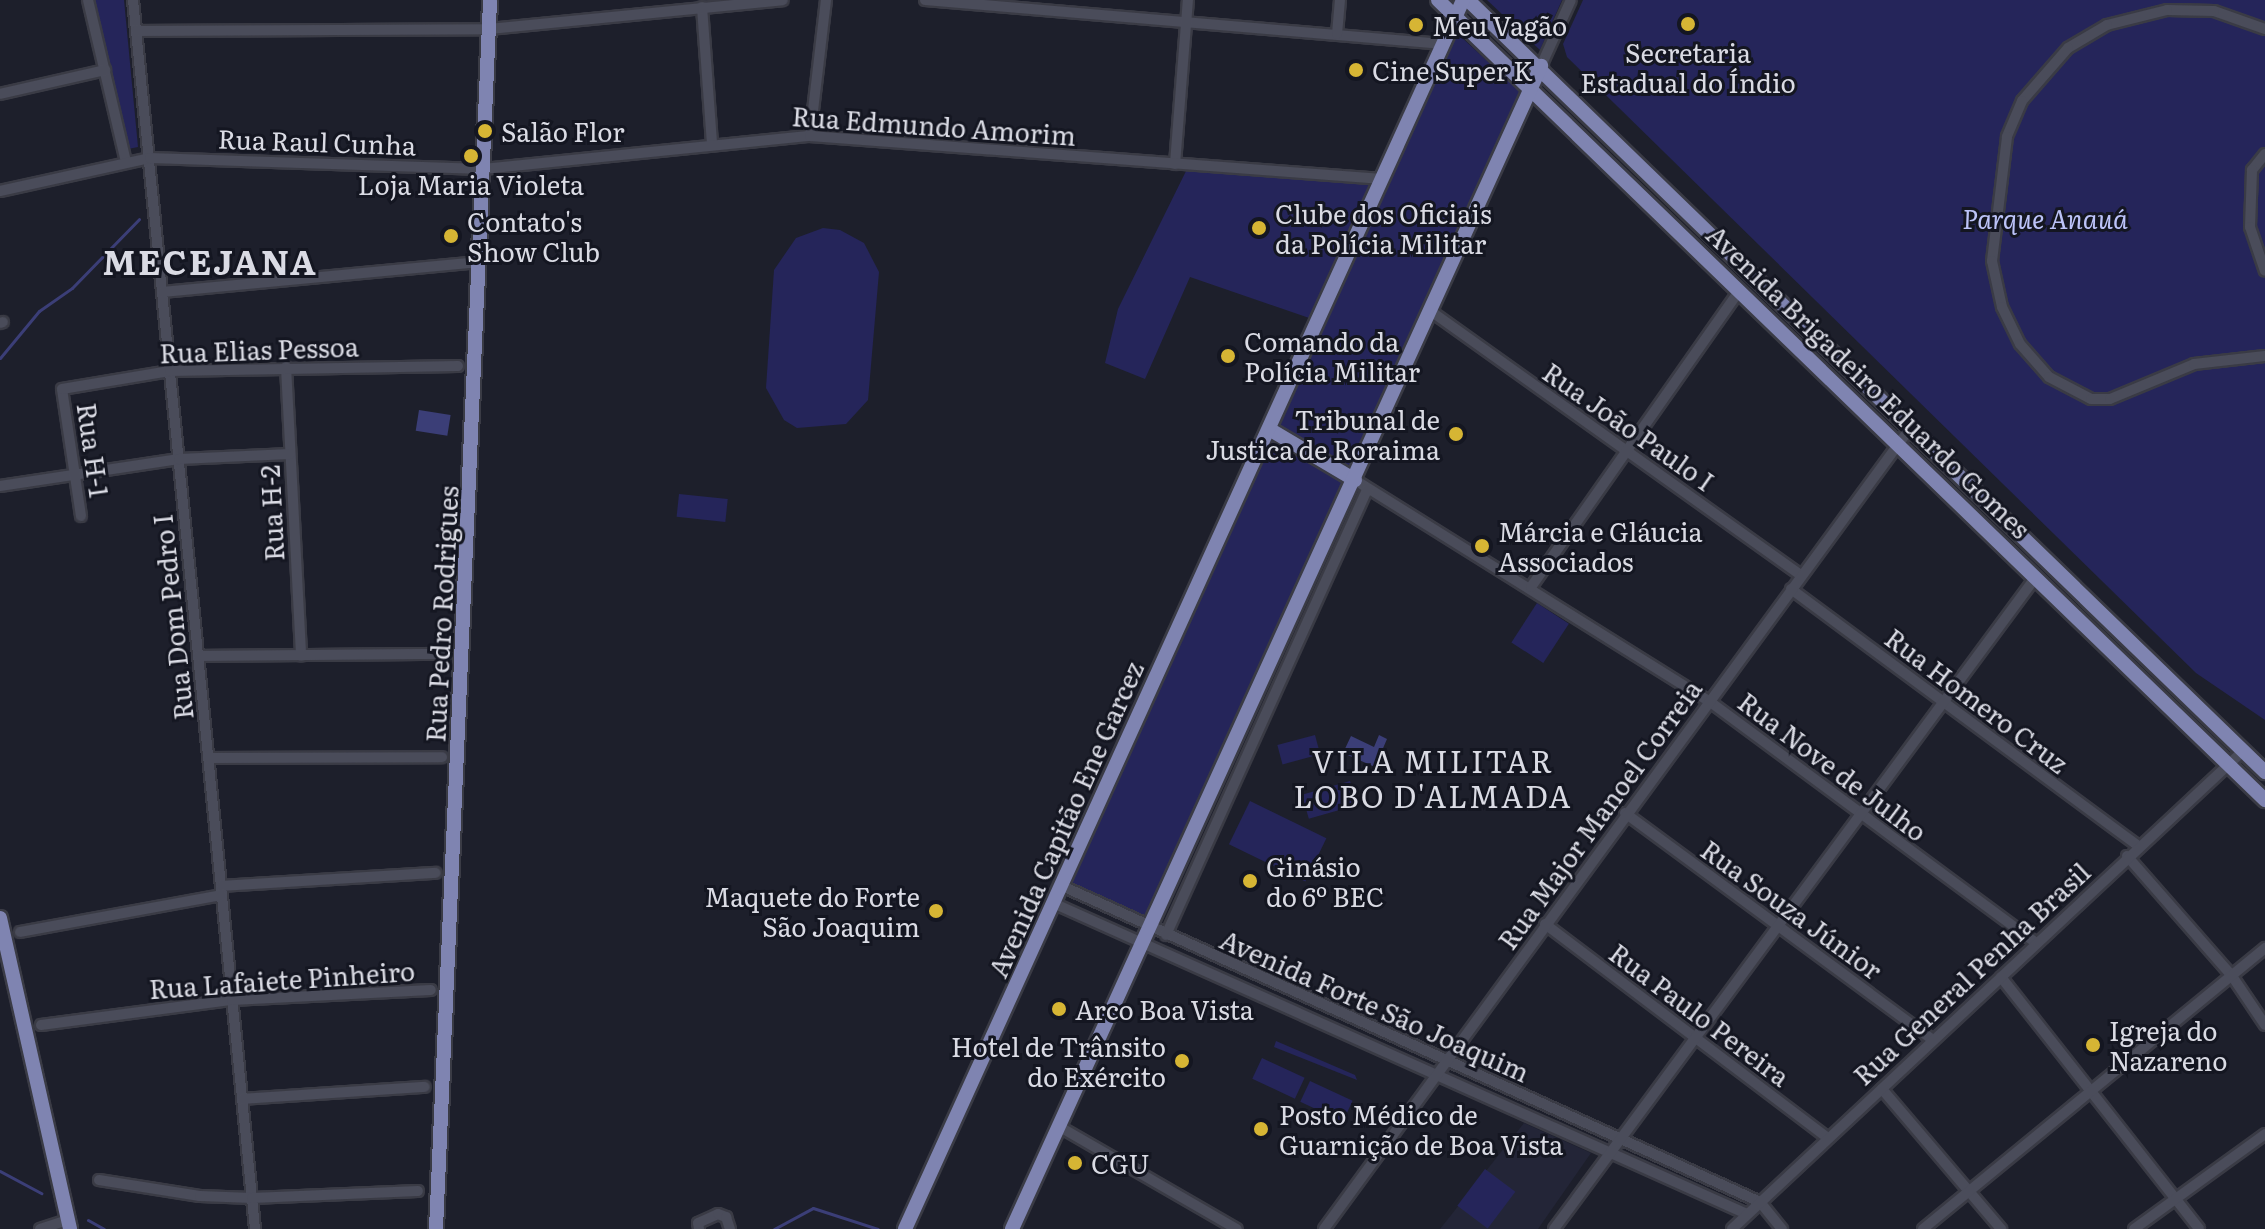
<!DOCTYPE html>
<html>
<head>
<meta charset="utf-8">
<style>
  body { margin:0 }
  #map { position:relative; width:2265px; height:1229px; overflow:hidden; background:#1d1f2b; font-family:Literata,serif }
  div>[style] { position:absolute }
  .built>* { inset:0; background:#232537 }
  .green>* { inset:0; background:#25255a; transform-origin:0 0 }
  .water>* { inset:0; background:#3b3e77; transform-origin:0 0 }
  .stream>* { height:3px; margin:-1.5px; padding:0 1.5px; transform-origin:1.5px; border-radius:1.5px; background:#3b3e77 }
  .roads { filter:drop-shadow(2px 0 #3a3b45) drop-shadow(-2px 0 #3a3b45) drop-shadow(0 2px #3a3b45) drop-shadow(0 -2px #3a3b45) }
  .minor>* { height:10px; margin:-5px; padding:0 5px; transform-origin:5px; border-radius:5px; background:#4a4c5a }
  .major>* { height:14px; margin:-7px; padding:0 7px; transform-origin:7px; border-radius:7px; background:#7f84b1 }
  .dots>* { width:22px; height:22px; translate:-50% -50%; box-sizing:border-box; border:4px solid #141621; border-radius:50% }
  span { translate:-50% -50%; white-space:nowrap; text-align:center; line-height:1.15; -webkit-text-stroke:6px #141621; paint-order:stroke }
  .poi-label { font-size:26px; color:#dadbe4 }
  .left { translate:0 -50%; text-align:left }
  .right { translate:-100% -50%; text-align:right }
  .street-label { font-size:26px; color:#dadbe4 }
  .park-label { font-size:26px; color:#bcc3f8; font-style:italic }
  .quarter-label { font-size:30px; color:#dadbe4; letter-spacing:2px }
  .district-label { font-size:34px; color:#dadbe4; font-weight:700; letter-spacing:2px }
</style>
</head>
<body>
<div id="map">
  <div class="built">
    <div style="clip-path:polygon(1524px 1123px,1591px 1153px,1538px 1229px,1440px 1229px)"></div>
  </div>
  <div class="green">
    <div style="clip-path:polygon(94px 0,124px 0,138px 147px,128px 149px)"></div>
    <div style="clip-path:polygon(1487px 0,1562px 0,1540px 50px)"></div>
    <div style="clip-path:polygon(1583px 0,2265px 0,2265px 720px,2196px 673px,1567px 57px,1563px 44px)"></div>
    <div style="clip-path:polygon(1460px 36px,1522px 93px,1152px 928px,1060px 885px,1280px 425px,1452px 37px)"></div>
    <div style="clip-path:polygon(1189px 165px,1382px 179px,1318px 321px,1190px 277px,1145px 379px,1105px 363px,1118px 309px)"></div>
    <div style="clip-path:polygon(823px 228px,840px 230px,864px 243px,879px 272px,868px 400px,846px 424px,797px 428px,784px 420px,766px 388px,774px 270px,796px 238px)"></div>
    <div style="left:679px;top:494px;width:49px;height:23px;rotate:6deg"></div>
    <div style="left:1537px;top:603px;width:38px;height:47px;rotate:33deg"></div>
    <div style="left:1315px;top:735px;width:20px;height:39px;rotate:75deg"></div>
    <div style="left:1350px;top:781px;width:25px;height:50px;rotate:74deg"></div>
    <div style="left:1250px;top:801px;width:85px;height:48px;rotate:26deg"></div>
    <div style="clip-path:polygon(1276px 1041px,1355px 1075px,1357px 1080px,1274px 1047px)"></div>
    <div style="left:1262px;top:1058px;width:47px;height:23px;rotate:25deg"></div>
    <div style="left:1310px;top:1081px;width:47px;height:23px;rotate:25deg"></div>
    <div style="left:1485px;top:1169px;width:38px;height:46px;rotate:37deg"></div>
  </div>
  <div class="water">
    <div style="left:419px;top:410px;width:32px;height:21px;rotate:9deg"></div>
    <div style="clip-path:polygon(1379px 735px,1387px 739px,1375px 767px,1343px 753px,1351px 736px,1374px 747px)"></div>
  </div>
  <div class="stream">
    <div style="left:0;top:358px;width:61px;rotate:-50.3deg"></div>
    <div style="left:39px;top:311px;width:40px;rotate:-34.9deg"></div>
    <div style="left:72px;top:288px;width:96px;rotate:-45.8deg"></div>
    <div style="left:0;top:1171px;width:47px;rotate:28.2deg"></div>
    <div style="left:88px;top:1220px;width:18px;rotate:29deg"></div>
    <div style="left:774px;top:1229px;width:44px;rotate:-28.3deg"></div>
    <div style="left:813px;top:1208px;width:68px;rotate:17.9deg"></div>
  </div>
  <div class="roads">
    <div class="minor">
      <div style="left:88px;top:0;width:166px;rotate:76.8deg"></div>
      <div style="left:133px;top:0;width:1235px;rotate:84.33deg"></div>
      <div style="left:925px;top:0;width:521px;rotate:4.85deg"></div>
      <div style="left:702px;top:7px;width:135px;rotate:85.8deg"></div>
      <div style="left:2265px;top:29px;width:54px;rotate:-160.6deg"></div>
      <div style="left:2214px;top:11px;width:47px;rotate:-178.8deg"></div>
      <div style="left:2167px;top:10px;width:62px;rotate:166deg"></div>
      <div style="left:2107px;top:25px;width:45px;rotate:149.5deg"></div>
      <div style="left:2068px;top:48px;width:70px;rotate:131deg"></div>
      <div style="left:2022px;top:101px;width:39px;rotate:113deg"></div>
      <div style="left:2007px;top:137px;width:125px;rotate:96.9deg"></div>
      <div style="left:1992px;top:261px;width:47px;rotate:77.7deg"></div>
      <div style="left:2002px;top:307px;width:41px;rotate:64.1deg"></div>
      <div style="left:2020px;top:344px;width:44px;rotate:48.7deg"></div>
      <div style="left:2049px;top:377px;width:47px;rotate:27.6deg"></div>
      <div style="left:2091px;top:399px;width:19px"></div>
      <div style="left:2110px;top:399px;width:91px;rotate:-22.6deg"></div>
      <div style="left:2194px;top:364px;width:71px;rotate:-6.4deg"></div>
      <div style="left:136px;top:31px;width:353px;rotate:-0.3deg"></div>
      <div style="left:489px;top:29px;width:295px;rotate:-5.6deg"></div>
      <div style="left:1337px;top:34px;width:34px;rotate:-85deg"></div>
      <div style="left:1541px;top:66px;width:72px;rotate:-65.6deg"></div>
      <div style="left:0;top:94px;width:108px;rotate:-12.9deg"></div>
      <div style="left:810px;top:136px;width:137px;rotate:-83.3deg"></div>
      <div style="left:2265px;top:154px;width:21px;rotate:129deg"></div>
      <div style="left:2252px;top:170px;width:57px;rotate:92deg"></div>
      <div style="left:2250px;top:227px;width:46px;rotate:71.2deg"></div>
      <div style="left:1175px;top:164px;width:165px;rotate:-85.5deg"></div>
      <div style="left:0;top:191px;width:154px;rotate:-12.4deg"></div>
      <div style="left:150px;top:158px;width:333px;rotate:1.9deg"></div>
      <div style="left:483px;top:169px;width:329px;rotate:-5.8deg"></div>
      <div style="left:810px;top:136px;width:574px;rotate:4.3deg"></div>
      <div style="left:162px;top:292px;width:319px;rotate:-5.4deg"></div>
      <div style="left:1432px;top:312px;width:453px;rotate:35.5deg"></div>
      <div style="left:0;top:323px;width:3px;rotate:-18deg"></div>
      <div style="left:286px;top:367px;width:289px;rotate:87deg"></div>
      <div style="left:1355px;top:480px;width:417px;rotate:32deg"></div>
      <div style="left:1709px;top:701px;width:407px;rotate:36.5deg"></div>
      <div style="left:0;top:486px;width:181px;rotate:-8.6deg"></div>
      <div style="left:179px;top:459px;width:111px;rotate:-2.6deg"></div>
      <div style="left:81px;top:516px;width:128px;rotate:-98.5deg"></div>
      <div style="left:62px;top:389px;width:109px;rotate:-9.5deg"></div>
      <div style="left:170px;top:371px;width:288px;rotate:-1deg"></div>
      <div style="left:1531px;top:587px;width:363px;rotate:-54.9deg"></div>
      <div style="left:1791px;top:589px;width:430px;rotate:36.5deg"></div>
      <div style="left:198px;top:656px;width:248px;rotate:-0.5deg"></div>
      <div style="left:208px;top:758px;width:234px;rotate:-0.2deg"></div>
      <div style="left:1625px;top:813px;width:383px;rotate:36.4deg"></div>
      <div style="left:2127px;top:856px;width:159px;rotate:48.8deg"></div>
      <div style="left:2232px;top:976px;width:59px;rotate:56deg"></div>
      <div style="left:1060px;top:885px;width:768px;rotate:24.36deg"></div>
      <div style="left:1760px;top:1202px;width:35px;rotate:51deg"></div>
      <div style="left:221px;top:886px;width:215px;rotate:-3.5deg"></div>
      <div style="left:1053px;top:903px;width:760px;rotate:24.14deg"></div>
      <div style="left:1545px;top:924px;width:355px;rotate:37.1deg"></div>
      <div style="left:20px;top:932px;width:205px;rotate:-10.4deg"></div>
      <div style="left:1166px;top:935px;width:489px;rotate:-65.7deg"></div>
      <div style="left:2001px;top:977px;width:320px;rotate:51.8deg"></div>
      <div style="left:41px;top:1025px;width:193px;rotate:-7.5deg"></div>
      <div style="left:232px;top:1000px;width:199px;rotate:-2.9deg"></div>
      <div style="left:1882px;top:1089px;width:184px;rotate:49.6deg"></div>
      <div style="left:242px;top:1099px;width:183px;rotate:-3.8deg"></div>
      <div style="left:1060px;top:1127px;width:204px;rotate:30deg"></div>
      <div style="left:99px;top:1180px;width:102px;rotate:9deg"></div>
      <div style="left:200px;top:1196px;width:52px;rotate:2.2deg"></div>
      <div style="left:252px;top:1198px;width:166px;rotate:-2.4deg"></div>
      <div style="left:40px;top:1229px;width:29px;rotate:-18deg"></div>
      <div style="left:699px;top:1229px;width:6px;rotate:-99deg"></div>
      <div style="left:698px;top:1223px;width:22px;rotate:-24deg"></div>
      <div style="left:718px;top:1214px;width:9px;rotate:21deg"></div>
      <div style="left:726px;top:1217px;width:13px;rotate:72deg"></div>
      <div style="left:1324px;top:1229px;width:994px;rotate:-53.8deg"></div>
      <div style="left:1554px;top:1229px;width:811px;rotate:-53.53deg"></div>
      <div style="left:1732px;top:1229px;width:700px;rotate:-43.09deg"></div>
      <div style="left:1923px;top:1229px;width:443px;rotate:-39.4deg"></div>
      <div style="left:2134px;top:1229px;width:162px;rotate:-35.9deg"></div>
    </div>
    <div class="major">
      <div style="left:1438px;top:0;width:1151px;rotate:44.05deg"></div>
      <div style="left:1468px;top:0;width:1110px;rotate:44.09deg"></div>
      <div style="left:1269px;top:429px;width:100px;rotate:30.7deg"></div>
      <div style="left:0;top:918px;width:319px;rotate:77.3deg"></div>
      <div style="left:436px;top:1229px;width:1230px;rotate:-87.48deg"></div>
      <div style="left:905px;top:1229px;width:1350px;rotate:-65.58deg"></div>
      <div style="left:1012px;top:1229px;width:1278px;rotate:-65.54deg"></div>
    </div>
  </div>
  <div class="dots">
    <div style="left:1688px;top:24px;background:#d6b534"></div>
    <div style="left:1416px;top:25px;background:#d6b534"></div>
    <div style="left:1356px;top:70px;background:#d6b534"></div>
    <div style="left:485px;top:131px;background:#d6b534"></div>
    <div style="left:471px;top:156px;background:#d6b534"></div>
    <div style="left:1259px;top:228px;background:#d6b534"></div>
    <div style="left:451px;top:236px;background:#d6b534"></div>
    <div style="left:1228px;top:356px;background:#d6b534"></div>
    <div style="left:1456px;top:434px;background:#d6b534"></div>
    <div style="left:1482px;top:546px;background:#d6b534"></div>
    <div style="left:1250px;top:881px;background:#d6b534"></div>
    <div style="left:936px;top:911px;background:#d6b534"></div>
    <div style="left:1059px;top:1009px;background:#d6b534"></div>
    <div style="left:2093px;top:1045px;background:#d6b534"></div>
    <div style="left:1182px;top:1061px;background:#d6b534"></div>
    <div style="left:1261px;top:1129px;background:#d6b534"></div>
    <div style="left:1075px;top:1163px;background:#d6b534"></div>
  </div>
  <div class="poi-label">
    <span class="left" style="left:1432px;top:25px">Meu Vagão</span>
    <span style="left:1688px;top:67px">Secretaria<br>Estadual do Índio</span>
    <span class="left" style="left:1372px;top:70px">Cine Super K</span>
    <span class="left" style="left:501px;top:131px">Salão Flor</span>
    <span style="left:471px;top:184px">Loja Maria Violeta</span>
    <span class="left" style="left:1275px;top:228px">Clube dos Oficiais<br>da Polícia Militar</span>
    <span class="left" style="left:467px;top:236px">Contato's<br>Show Club</span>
    <span class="left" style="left:1244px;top:356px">Comando da<br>Polícia Militar</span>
    <span class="right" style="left:1440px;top:434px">Tribunal de<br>Justica de Roraima</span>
    <span class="left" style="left:1498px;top:546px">Márcia e Gláucia<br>Associados</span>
    <span class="left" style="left:1266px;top:881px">Ginásio<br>do 6º BEC</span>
    <span class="right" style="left:920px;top:911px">Maquete do Forte<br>São Joaquim</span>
    <span class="left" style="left:1075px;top:1009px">Arco Boa Vista</span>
    <span class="left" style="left:2109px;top:1045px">Igreja do<br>Nazareno</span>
    <span class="right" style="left:1166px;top:1061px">Hotel de Trânsito<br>do Exército</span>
    <span class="left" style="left:1279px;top:1129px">Posto Médico de<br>Guarnição de Boa Vista</span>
    <span class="left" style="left:1091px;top:1163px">CGU</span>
  </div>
  <div class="street-label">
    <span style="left:934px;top:125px;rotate:4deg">Rua Edmundo Amorim</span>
    <span style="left:317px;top:141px;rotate:2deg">Rua Raul Cunha</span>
    <span style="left:259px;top:349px;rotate:-2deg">Rua Elias Pessoa</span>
    <span style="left:1869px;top:381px;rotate:44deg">Avenida Brigadeiro Eduardo Gomes</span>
    <span style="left:1629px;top:426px;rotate:35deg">Rua João Paulo I</span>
    <span style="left:94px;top:450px;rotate:82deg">Rua H-1</span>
    <span style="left:271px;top:513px;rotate:-93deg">Rua H-2</span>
    <span style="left:441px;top:614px;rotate:-87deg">Rua Pedro Rodrigues</span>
    <span style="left:172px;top:617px;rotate:-96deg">Rua Dom Pedro I</span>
    <span style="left:1977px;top:700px;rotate:37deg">Rua Homero Cruz</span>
    <span style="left:1833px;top:766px;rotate:37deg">Rua Nove de Julho</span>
    <span style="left:1599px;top:814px;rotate:-54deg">Rua Major Manoel Correia</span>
    <span style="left:1065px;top:819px;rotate:-66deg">Avenida Capitão Ene Garcez</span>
    <span style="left:1792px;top:909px;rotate:36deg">Rua Souza Júnior</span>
    <span style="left:1971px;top:973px;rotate:-43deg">Rua General Penha Brasil</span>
    <span style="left:282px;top:979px;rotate:-4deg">Rua Lafaiete Pinheiro</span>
    <span style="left:1375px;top:1005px;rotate:24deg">Avenida Forte São Joaquim</span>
    <span style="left:1700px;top:1014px;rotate:37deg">Rua Paulo Pereira</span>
  </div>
  <div class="park-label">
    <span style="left:2045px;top:218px">Parque Anauá</span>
  </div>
  <div class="quarter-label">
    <span style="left:1433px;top:777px">VILA MILITAR<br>LOBO D'ALMADA</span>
  </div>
  <div class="district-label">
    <span style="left:210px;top:261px">MECEJANA</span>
  </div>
</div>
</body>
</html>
